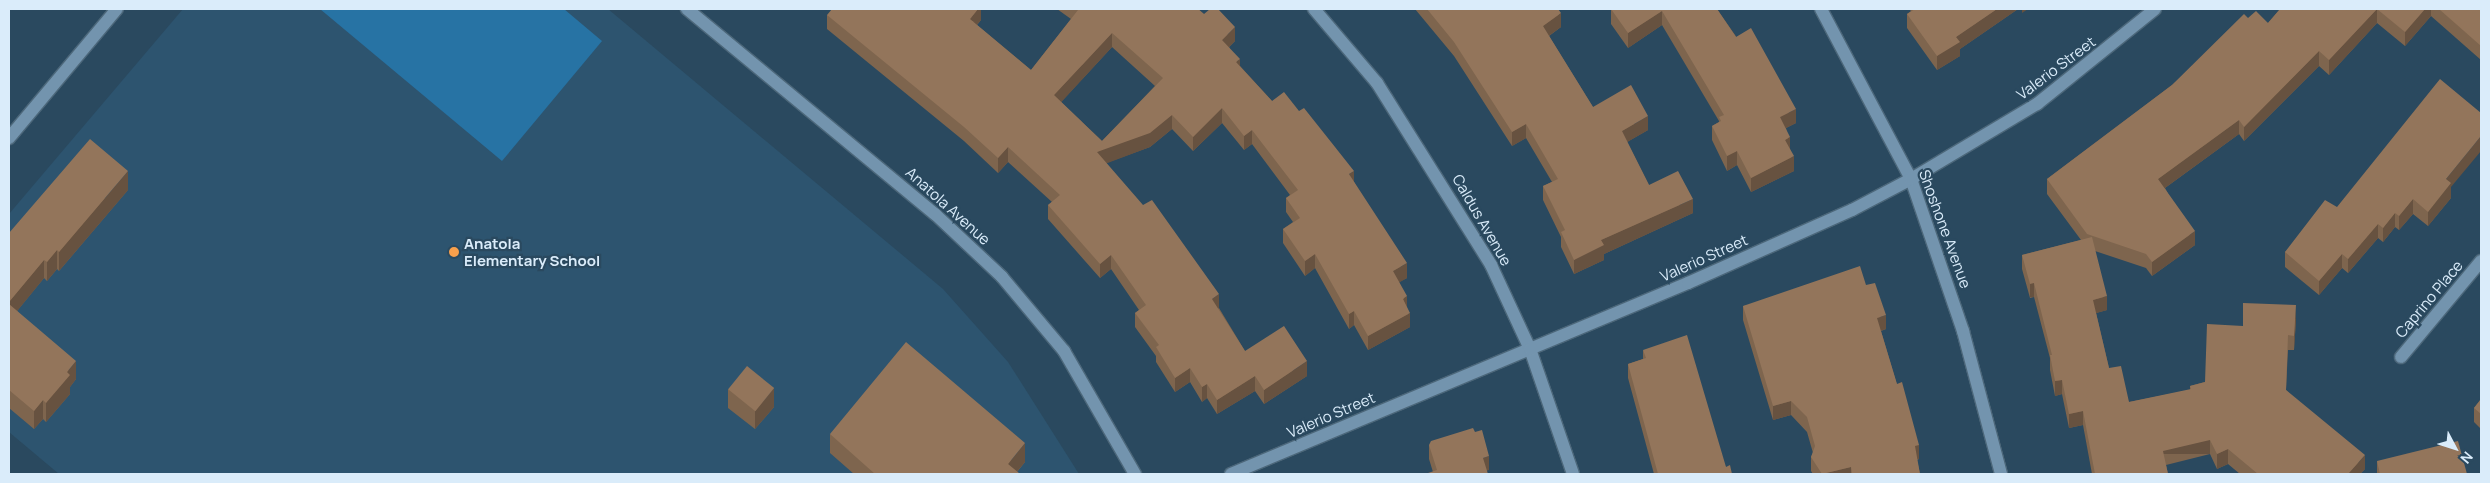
<!DOCTYPE html>
<html>
<head>
<meta charset="utf-8">
<style>
  body { margin:0 }
  #map { position:relative; width:2490px; height:483px; overflow:hidden; background:#2a495f; font-family:Manrope,sans-serif }
  div>[style] { position:absolute }
  .built>* { inset:0; background:#2d546f }
  .green>* { inset:0; background:#2773a4 }
  .roads { filter:drop-shadow(1px 0 #4c677a) drop-shadow(-1px 0 #4c677a) drop-shadow(0 1px #4c677a) drop-shadow(0 -1px #4c677a) }
  .street>* { height:12px; margin:-6px; padding:0 6px; transform-origin:6px; border-radius:6px; background:#7394ae }
  .secondary>* { height:12px; margin:-6px; padding:0 6px; transform-origin:6px; border-radius:6px; background:#7394ae }
  .wall>* { inset:0; background:#7e654e }
  .shaded-wall>* { inset:0; background:#675240; transform-origin:0 0 }
  .building>* { inset:0; background:#93755b; transform-origin:0 0 }
  .dots>* { width:14px; height:14px; translate:-50% -50%; box-sizing:border-box; border:2px solid #2a495f; border-radius:50% }
  span { translate:-50% -50%; white-space:nowrap; text-align:center; line-height:1.15; -webkit-text-stroke:4.5px #2a495f; paint-order:stroke }
  .street-label { font-size:15px; color:#daecfa }
  .poi-label { font-size:15px; color:#daecfa; font-weight:700 }
  .left { translate:0 -50%; text-align:left }
  .frame { position:absolute; inset:0; border:10px solid #daecfa; pointer-events:none }
  .north { position:absolute; left:2430px; top:423px; width:50px; height:50px; -webkit-text-stroke:4px #2a495f; paint-order:stroke; rotate:130deg; font-size:14px; font-weight:700; line-height:20px; text-align:center; color:#daecfa }
  .north::after { content:''; display:block; margin:auto; width:18px; height:22px; background:#daecfa; clip-path:polygon(50% 0,100% 100%,50% 72%,0 100%) }
</style>
</head>
<body>
<div id="map">
  <div class="built">
    <div style="clip-path:polygon(183px 9px,608px 9px,943px 289px,1008px 362px,1079px 474px,59px 474px,9px 432px,9px 214px)"></div>
  </div>
  <div class="green">
    <div style="clip-path:polygon(320px 9px,564px 9px,602px 41px,502px 161px)"></div>
  </div>
  <div class="roads">
    <div class="street">
      <div style="left:687px;top:9px;width:322px;rotate:39.6deg"></div>
      <div style="left:935px;top:214px;width:92px;rotate:43.2deg"></div>
      <div style="left:1002px;top:277px;width:97px;rotate:50deg"></div>
      <div style="left:1064px;top:351px;width:142px;rotate:60deg"></div>
      <div style="left:1821px;top:9px;width:192px;rotate:62.1deg"></div>
      <div style="left:1911px;top:179px;width:161px;rotate:71.1deg"></div>
      <div style="left:1963px;top:331px;width:148px;rotate:75.1deg"></div>
      <div style="left:9px;top:138px;width:168px;rotate:-50.1deg"></div>
      <div style="left:2401px;top:357px;width:125px;rotate:-50.2deg"></div>
      <div style="left:1231px;top:474px;width:324px;rotate:-22.7deg"></div>
    </div>
    <div class="secondary">
      <div style="left:1314px;top:9px;width:97px;rotate:49.6deg"></div>
      <div style="left:1377px;top:83px;width:215px;rotate:57.9deg"></div>
      <div style="left:1491px;top:265px;width:93px;rotate:65.1deg"></div>
      <div style="left:1530px;top:349px;width:132px;rotate:71deg"></div>
      <div style="left:1530px;top:349px;width:171px;rotate:-22.7deg"></div>
      <div style="left:1688px;top:283px;width:180px;rotate:-24deg"></div>
      <div style="left:1852px;top:210px;width:67px;rotate:-27.7deg"></div>
      <div style="left:1911px;top:179px;width:147px;rotate:-30.8deg"></div>
      <div style="left:2037px;top:104px;width:151px;rotate:-38.8deg"></div>
    </div>
  </div>
  <div class="wall">
    <div style="clip-path:polygon(evenodd,981px 9px,981px 20px,977px 25px,1031px 70px,1071px 19px,1057px 9px,1198px 9px,1235px 41px,1229px 47px,1240px 66px,1272px 101px,1354px 182px,1407px 278px,1399px 282px,1407px 307px,1410px 327px,1368px 350px,1354px 325px,1349px 329px,1315px 268px,1305px 276px,1283px 243px,1283px 229px,1293px 222px,1286px 212px,1286px 198px,1290px 195px,1252px 144px,1244px 150px,1222px 123px,1193px 151px,1172px 129px,1150px 147px,1106px 163px,1219px 308px,1245px 351px,1307px 376px,1264px 404px,1255px 391px,1217px 414px,1207px 398px,1202px 402px,1190px 382px,1175px 392px,1156px 362px,1156px 356px,1135px 327px,1135px 313px,1139px 310px,1111px 269px,1100px 278px,1048px 219px,1048px 205px,1052px 202px,1008px 162px,998px 173px,964px 141px,827px 29px,827px 15px,981px 9px,1112px 47px,1155px 86px,1102px 141px,1061px 102px,1112px 47px)"></div>
    <div style="clip-path:polygon(1415px 9px,1558px 9px,1561px 27px,1549px 36px,1593px 107px,1648px 130px,1627px 142px,1649px 185px,1693px 213px,1604px 254px,1604px 260px,1574px 274px,1561px 247px,1561px 237px,1543px 200px,1543px 186px,1552px 182px,1526px 138px,1512px 146px,1454px 56px)"></div>
    <div style="clip-path:polygon(1611px 9px,1717px 9px,1796px 123px,1786px 128px,1794px 171px,1751px 192px,1737px 165px,1727px 171px,1712px 140px,1712px 126px,1719px 122px,1719px 121px,1662px 25px,1628px 48px,1611px 24px)"></div>
    <div style="clip-path:polygon(1909px 9px,2018px 9px,1960px 49px,1960px 56px,1937px 70px,1907px 28px,1907px 14px,1911px 11px)"></div>
    <div style="clip-path:polygon(2280px 9px,2480px 9px,2481px 10px,2481px 60px,2431px 16px,2405px 46px,2377px 23px,2329px 75px,2319px 66px,2244px 141px,2239px 134px,2165px 188px,2195px 245px,2152px 276px,2146px 268px,2095px 251px,2107px 310px,2096px 313px,2109px 368px,2129px 402px,2190px 390px,2190px 386px,2205px 382px,2243px 326px,2296px 319px,2294px 350px,2288px 350px,2286px 390px,2365px 469px,2360px 474px,2240px 474px,2228px 464px,2217px 469px,2210px 454px,2166px 465px,2168px 474px,2092px 474px,2083px 425px,2069px 428px,2062px 394px,2055px 396px,2050px 370px,2050px 358px,2034px 297px,2030px 298px,2022px 269px,2022px 255px,2081px 240px,2047px 194px,2047px 179px,2172px 85px,2248px 18px,2268px 23px)"></div>
    <div style="clip-path:polygon(2451px 187px,2451px 198px,2428px 226px,2413px 214px,2399px 230px,2395px 227px,2383px 242px,2378px 238px,2348px 273px,2342px 268px,2319px 295px,2285px 267px,2285px 252px,2337px 207px)"></div>
    <div style="clip-path:polygon(128px 190px,59px 271px,57px 269px,47px 281px,44px 278px,17px 311px,76px 379px,70px 387px,70px 394px,46px 422px,43px 419px,34px 429px,9px 408px,9px 233px)"></div>
    <div style="clip-path:polygon(1866px 285px,1886px 329px,1881px 331px,1919px 459px,1917px 460px,1920px 474px,1813px 474px,1811px 471px,1811px 457px,1813px 453px,1807px 432px,1791px 415px,1773px 420px,1743px 320px,1743px 306px)"></div>
    <div style="clip-path:polygon(1643px 350px,1726px 467px,1732px 474px,1654px 474px,1628px 378px,1628px 364px,1643px 359px)"></div>
    <div style="clip-path:polygon(728px 389px,774px 407px,755px 429px,728px 408px)"></div>
    <div style="clip-path:polygon(2481px 399px,2481px 429px,2474px 422px,2474px 408px)"></div>
    <div style="clip-path:polygon(830px 434px,1025px 462px,1017px 472px,1019px 474px,854px 474px,830px 453px)"></div>
    <div style="clip-path:polygon(1429px 445px,1489px 470px,1433px 472px,1429px 459px)"></div>
    <div style="clip-path:polygon(2377px 461px,2467px 474px,2377px 474px)"></div>
  </div>
  <div class="shaded-wall">
    <div style="clip-path:polygon(978px 9px,981px 9px,981px 20px,970px 33px,970px 19px)"></div>
    <div style="clip-path:polygon(1997px 9px,2018px 9px,1960px 49px,1960px 56px,1937px 70px,1937px 56px,1956px 37px)"></div>
    <div style="clip-path:polygon(2022px 9px,2028px 9px,2022px 13px)"></div>
    <div style="clip-path:polygon(2377px 9px,2377px 23px,2329px 75px,2329px 60px)"></div>
    <div style="clip-path:polygon(2425px 9px,2431px 9px,2431px 16px,2405px 46px,2405px 32px)"></div>
    <div style="clip-path:polygon(1662px 11px,1662px 25px,1628px 48px,1628px 33px)"></div>
    <div style="clip-path:polygon(1561px 13px,1561px 27px,1543px 40px,1543px 26px)"></div>
    <div style="clip-path:polygon(1235px 27px,1235px 41px,1222px 54px,1222px 40px)"></div>
    <div style="clip-path:polygon(1112px 33px,1112px 47px,1054px 110px,1054px 95px)"></div>
    <div style="clip-path:polygon(2319px 51px,2319px 66px,2244px 141px,2244px 127px)"></div>
    <div style="clip-path:polygon(1240px 59px,1240px 73px,1236px 62px)"></div>
    <div style="clip-path:polygon(1222px 108px,1222px 123px,1193px 151px,1193px 137px)"></div>
    <div style="clip-path:polygon(1796px 109px,1796px 123px,1780px 131px,1780px 117px)"></div>
    <div style="clip-path:polygon(1172px 115px,1172px 129px,1150px 147px,1097px 167px,1097px 152px)"></div>
    <div style="clip-path:polygon(1648px 116px,1648px 130px,1622px 145px,1622px 131px)"></div>
    <div style="clip-path:polygon(2239px 120px,2239px 134px,2158px 193px,2158px 179px)"></div>
    <div style="clip-path:polygon(1526px 124px,1526px 138px,1512px 146px,1512px 132px)"></div>
    <div style="clip-path:polygon(1252px 130px,1252px 144px,1244px 150px,1244px 136px)"></div>
    <div style="clip-path:polygon(2481px 136px,2481px 151px,2451px 187px,2451px 198px,2428px 226px,2428px 212px,2446px 179px)"></div>
    <div style="clip-path:polygon(1790px 137px,1790px 151px,1785px 140px)"></div>
    <div style="clip-path:polygon(1008px 147px,1008px 162px,998px 173px,998px 158px)"></div>
    <div style="clip-path:polygon(1737px 151px,1737px 165px,1727px 171px,1727px 156px)"></div>
    <div style="clip-path:polygon(1794px 156px,1794px 171px,1751px 192px,1751px 178px)"></div>
    <div style="clip-path:polygon(128px 171px,128px 190px,59px 271px,59px 252px)"></div>
    <div style="clip-path:polygon(1354px 171px,1354px 186px,1349px 174px)"></div>
    <div style="clip-path:polygon(1693px 199px,1693px 213px,1604px 254px,1604px 260px,1574px 274px,1574px 260px,1601px 240px)"></div>
    <div style="clip-path:polygon(2413px 199px,2413px 214px,2399px 230px,2399px 216px)"></div>
    <div style="clip-path:polygon(2395px 213px,2395px 227px,2383px 242px,2383px 228px)"></div>
    <div style="clip-path:polygon(2378px 224px,2378px 238px,2348px 273px,2348px 259px)"></div>
    <div style="clip-path:polygon(2195px 231px,2195px 245px,2152px 276px,2152px 262px)"></div>
    <div style="clip-path:polygon(57px 250px,57px 269px,47px 281px,47px 262px)"></div>
    <div style="clip-path:polygon(1315px 254px,1315px 268px,1305px 276px,1305px 261px)"></div>
    <div style="clip-path:polygon(2342px 254px,2342px 268px,2319px 295px,2319px 281px)"></div>
    <div style="clip-path:polygon(1111px 255px,1111px 269px,1100px 278px,1100px 264px)"></div>
    <div style="clip-path:polygon(44px 260px,44px 278px,9px 321px,9px 302px)"></div>
    <div style="clip-path:polygon(1407px 263px,1407px 278px,1393px 286px,1393px 271px)"></div>
    <div style="left:2034px;top:283px;width:14px;height:4px;rotate:90deg"></div>
    <div style="clip-path:polygon(1219px 294px,1219px 308px,1212px 313px,1212px 299px)"></div>
    <div style="clip-path:polygon(1407px 296px,1407px 311px,1403px 299px)"></div>
    <div style="clip-path:polygon(2107px 296px,2107px 310px,2093px 314px,2093px 300px)"></div>
    <div style="clip-path:polygon(2296px 305px,2296px 319px,2294px 350px,2294px 336px)"></div>
    <div style="clip-path:polygon(1354px 311px,1354px 325px,1349px 329px,1349px 314px)"></div>
    <div style="clip-path:polygon(1410px 313px,1410px 327px,1368px 350px,1368px 336px)"></div>
    <div style="clip-path:polygon(1886px 315px,1886px 329px,1877px 332px,1877px 318px)"></div>
    <div style="clip-path:polygon(76px 361px,76px 379px,70px 387px,70px 394px,46px 422px,46px 403px,67px 372px)"></div>
    <div style="clip-path:polygon(1307px 361px,1307px 376px,1264px 404px,1264px 390px)"></div>
    <div style="clip-path:polygon(1190px 368px,1190px 382px,1175px 392px,1175px 378px)"></div>
    <div style="clip-path:polygon(1255px 376px,1255px 391px,1217px 414px,1217px 400px)"></div>
    <div style="clip-path:polygon(2062px 380px,2062px 394px,2055px 396px,2055px 381px)"></div>
    <div style="clip-path:polygon(1207px 384px,1207px 398px,1202px 402px,1202px 387px)"></div>
    <div style="clip-path:polygon(774px 388px,774px 407px,755px 429px,755px 411px)"></div>
    <div style="clip-path:polygon(43px 400px,43px 419px,34px 429px,34px 411px)"></div>
    <div style="clip-path:polygon(1791px 401px,1791px 415px,1773px 420px,1773px 406px)"></div>
    <div style="clip-path:polygon(2083px 411px,2083px 425px,2069px 428px,2069px 414px)"></div>
    <div style="left:2210px;top:440px;width:14px;height:48px;rotate:90deg"></div>
    <div style="clip-path:polygon(1025px 443px,1025px 462px,1015px 474px,1008px 464px)"></div>
    <div style="left:1919px;top:445px;width:14px;height:4px;rotate:90deg"></div>
    <div style="clip-path:polygon(2228px 449px,2228px 464px,2217px 469px,2217px 454px)"></div>
    <div style="clip-path:polygon(2365px 455px,2365px 469px,2360px 474px,2348px 474px)"></div>
    <div style="clip-path:polygon(1489px 456px,1489px 470px,1483px 472px,1483px 458px)"></div>
    <div style="clip-path:polygon(1851px 467px,1851px 474px,1822px 474px)"></div>
  </div>
  <div class="building">
    <div style="clip-path:polygon(evenodd,832px 9px,978px 9px,970px 19px,1031px 70px,1078px 10px,1076px 9px,1198px 9px,1204px 14px,1210px 9px,1218px 9px,1235px 27px,1222px 40px,1240px 59px,1236px 62px,1272px 101px,1284px 92px,1299px 111px,1304px 108px,1354px 171px,1349px 174px,1407px 263px,1393px 271px,1407px 296px,1403px 299px,1410px 313px,1368px 336px,1354px 311px,1349px 314px,1315px 254px,1305px 261px,1283px 229px,1300px 218px,1286px 198px,1298px 190px,1252px 130px,1244px 136px,1222px 108px,1193px 137px,1172px 115px,1150px 133px,1097px 152px,1143px 205px,1152px 200px,1219px 294px,1212px 299px,1245px 351px,1284px 326px,1307px 361px,1264px 390px,1255px 376px,1217px 400px,1207px 384px,1202px 387px,1190px 368px,1175px 378px,1156px 347px,1159px 345px,1135px 313px,1146px 305px,1111px 255px,1100px 264px,1048px 205px,1060px 195px,1008px 147px,998px 158px,964px 127px,827px 15px,832px 9px,1112px 33px,1163px 78px,1102px 141px,1054px 95px,1112px 33px)"></div>
    <div style="clip-path:polygon(1427px 9px,1558px 9px,1561px 13px,1543px 26px,1593px 107px,1631px 85px,1648px 116px,1622px 131px,1649px 185px,1678px 171px,1693px 199px,1601px 240px,1604px 245px,1574px 260px,1561px 232px,1565px 230px,1543px 186px,1558px 179px,1526px 124px,1512px 132px,1454px 42px)"></div>
    <div style="clip-path:polygon(1611px 9px,1717px 9px,1736px 37px,1751px 28px,1796px 109px,1780px 117px,1790px 137px,1785px 140px,1794px 156px,1751px 178px,1737px 151px,1727px 156px,1712px 126px,1721px 121px,1719px 117px,1724px 115px,1662px 11px,1628px 33px)"></div>
    <div style="clip-path:polygon(1915px 9px,1997px 9px,1956px 37px,1960px 42px,1937px 56px,1907px 14px)"></div>
    <div style="clip-path:polygon(2280px 9px,2377px 9px,2329px 60px,2319px 51px,2244px 127px,2239px 120px,2158px 179px,2195px 231px,2152px 262px,2146px 254px,2087px 234px,2047px 179px,2172px 85px,2244px 14px,2248px 18px,2256px 11px,2268px 23px)"></div>
    <div style="clip-path:polygon(2377px 9px,2425px 9px,2405px 32px)"></div>
    <div style="clip-path:polygon(2439px 9px,2480px 9px,2481px 10px,2481px 46px)"></div>
    <div style="clip-path:polygon(2440px 79px,2481px 113px,2481px 136px,2446px 179px,2451px 183px,2428px 212px,2413px 199px,2399px 216px,2395px 213px,2383px 228px,2378px 224px,2348px 259px,2342px 254px,2319px 281px,2285px 252px,2325px 200px,2337px 207px)"></div>
    <div style="clip-path:polygon(90px 139px,128px 171px,59px 252px,57px 250px,47px 262px,44px 260px,9px 302px,9px 233px)"></div>
    <div style="clip-path:polygon(2092px 237px,2107px 296px,2093px 300px,2109px 368px,2121px 366px,2129px 402px,2191px 389px,2190px 386px,2205px 382px,2207px 324px,2243px 326px,2243px 303px,2296px 305px,2294px 336px,2288px 335px,2286px 390px,2365px 455px,2348px 474px,2258px 474px,2228px 449px,2217px 454px,2210px 440px,2163px 451px,2168px 474px,2095px 474px,2083px 411px,2069px 414px,2062px 380px,2055px 381px,2050px 355px,2052px 355px,2034px 283px,2030px 284px,2022px 255px)"></div>
    <div style="clip-path:polygon(1860px 266px,1866px 285px,1875px 283px,1886px 315px,1877px 318px,1897px 384px,1902px 382px,1919px 445px,1915px 446px,1920px 474px,1852px 474px,1851px 467px,1822px 474px,1811px 457px,1815px 446px,1807px 417px,1791px 401px,1773px 406px,1743px 306px)"></div>
    <div style="clip-path:polygon(9px 304px,76px 361px,67px 372px,70px 375px,46px 403px,43px 400px,34px 411px,9px 390px)"></div>
    <div style="clip-path:polygon(1687px 335px,1726px 467px,1730px 465px,1732px 474px,1658px 474px,1628px 364px,1646px 358px,1643px 350px)"></div>
    <div style="clip-path:polygon(906px 342px,1025px 443px,1008px 464px,1019px 473px,1018px 474px,875px 474px,830px 434px)"></div>
    <div style="left:747px;top:366px;width:35px;height:30px;rotate:39deg"></div>
    <div style="clip-path:polygon(2481px 399px,2481px 414px,2474px 408px)"></div>
    <div style="clip-path:polygon(1473px 428px,1475px 432px,1482px 430px,1489px 456px,1483px 458px,1488px 474px,1425px 474px,1437px 470px,1429px 445px,1431px 441px)"></div>
    <div style="clip-path:polygon(2458px 441px,2467px 474px,2380px 474px,2377px 461px)"></div>
  </div>
  <div class="dots">
    <div style="left:454px;top:252px;background:#f8a04c"></div>
  </div>
  <div class="street-label">
    <span style="left:2056px;top:68px;rotate:-37deg">Valerio Street</span>
    <span style="left:948px;top:206px;rotate:42deg">Anatola Avenue</span>
    <span style="left:1482px;top:220px;rotate:60deg">Caldus Avenue</span>
    <span style="left:1945px;top:229px;rotate:70deg">Shoshone Avenue</span>
    <span style="left:1704px;top:258px;rotate:-24deg">Valerio Street</span>
    <span style="left:2429px;top:299px;rotate:-50deg">Caprino Place</span>
    <span style="left:1331px;top:415px;rotate:-23deg">Valerio Street</span>
  </div>
  <div class="poi-label">
    <span class="left" style="left:464px;top:252px">Anatola<br>Elementary School</span>
  </div>
  <div class="frame"></div>
  <div class="north">N</div>
</div>
</body>
</html>
